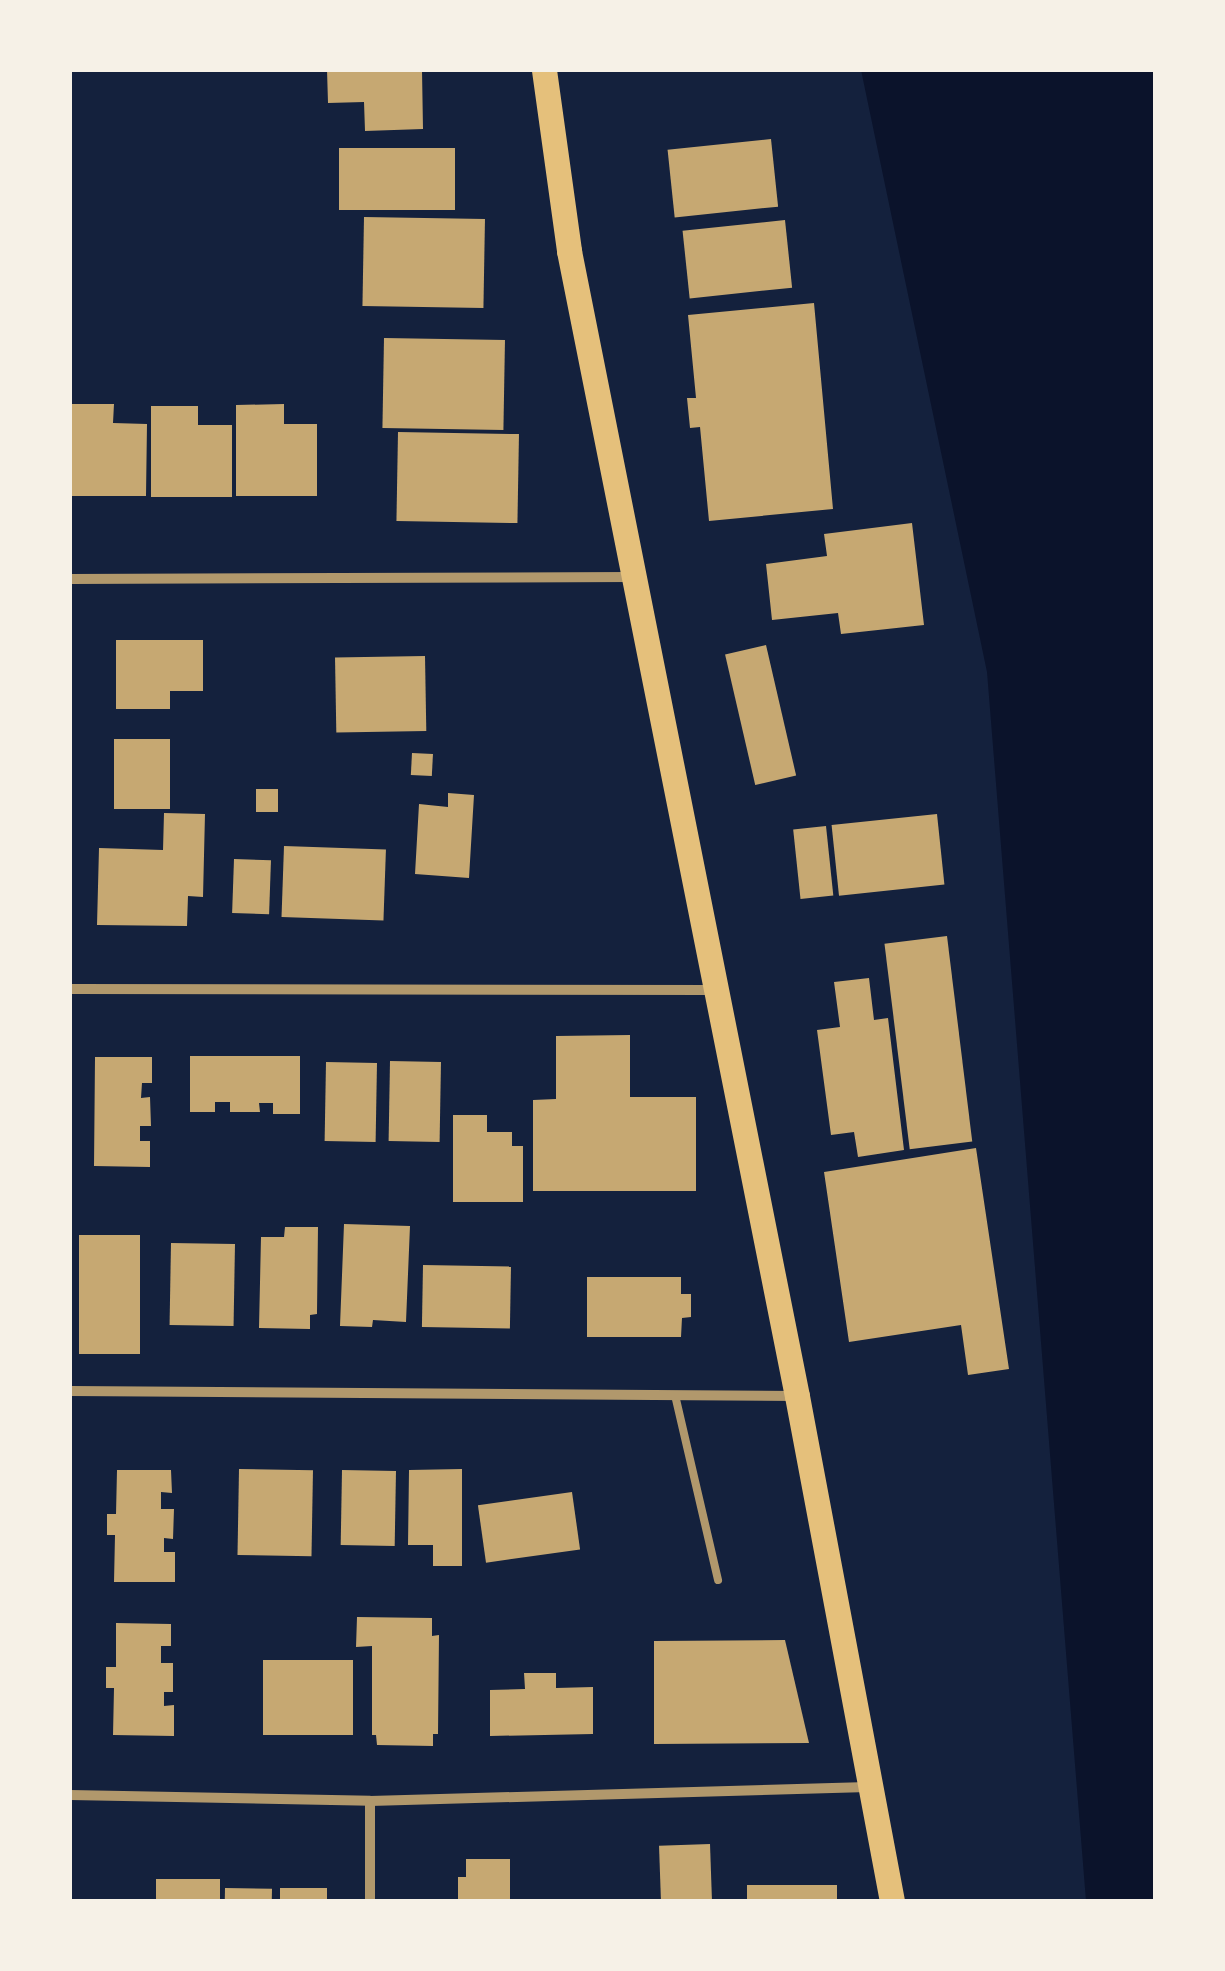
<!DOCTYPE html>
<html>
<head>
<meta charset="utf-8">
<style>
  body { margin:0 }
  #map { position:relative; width:1225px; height:1971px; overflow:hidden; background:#14213d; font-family:Georgia,serif }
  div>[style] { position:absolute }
  .water>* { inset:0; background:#0b132b }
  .building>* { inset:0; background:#c6a872; transform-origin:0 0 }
  .service>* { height:8px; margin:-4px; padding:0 4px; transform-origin:4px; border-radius:4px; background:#b1986c }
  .minor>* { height:10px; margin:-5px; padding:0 5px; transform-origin:5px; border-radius:5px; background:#b1986c }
  .primary>* { height:25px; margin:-12.5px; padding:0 12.5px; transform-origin:12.5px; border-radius:12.5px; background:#e5c07b }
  span { translate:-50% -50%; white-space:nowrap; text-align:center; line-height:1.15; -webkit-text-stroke:9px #f6f1e7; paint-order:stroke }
  .frame { position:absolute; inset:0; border:72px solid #f6f1e7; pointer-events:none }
</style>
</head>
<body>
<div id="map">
  <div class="water">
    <div style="clip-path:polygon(861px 70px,1155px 70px,1155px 1901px,1086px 1901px,987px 672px)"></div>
  </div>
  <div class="building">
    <div style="clip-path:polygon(327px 70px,422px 70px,423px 129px,365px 131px,364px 102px,328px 103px)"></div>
    <div style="left:771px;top:139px;width:68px;height:104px;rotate:84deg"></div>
    <div style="left:339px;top:148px;width:116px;height:62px"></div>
    <div style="left:364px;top:217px;width:121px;height:89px;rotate:1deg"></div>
    <div style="left:785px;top:220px;width:68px;height:103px;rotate:84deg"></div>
    <div style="clip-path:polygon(814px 303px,833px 509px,709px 521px,700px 427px,690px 428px,687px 398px,696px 398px,688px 315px)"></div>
    <div style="left:384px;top:338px;width:121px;height:90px;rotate:1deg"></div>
    <div style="clip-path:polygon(70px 404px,114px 404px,113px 423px,147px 424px,146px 496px,70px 496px)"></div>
    <div style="clip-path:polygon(284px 404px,284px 424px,317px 424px,317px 496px,236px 496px,236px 405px)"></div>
    <div style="clip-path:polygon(151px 406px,198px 406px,198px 425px,232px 425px,232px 497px,151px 497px)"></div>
    <div style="left:398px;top:432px;width:121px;height:89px;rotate:1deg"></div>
    <div style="clip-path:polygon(912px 523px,924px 625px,841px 634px,838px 613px,772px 620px,766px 564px,827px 556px,824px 534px)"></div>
    <div style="clip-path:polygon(116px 640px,203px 640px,203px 691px,170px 691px,170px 709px,116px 709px)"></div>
    <div style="left:766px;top:645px;width:134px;height:42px;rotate:77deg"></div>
    <div style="left:425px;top:656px;width:75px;height:90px;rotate:89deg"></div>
    <div style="left:114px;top:739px;width:56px;height:70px"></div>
    <div style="left:412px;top:753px;width:21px;height:22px;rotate:3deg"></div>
    <div style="left:256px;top:789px;width:22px;height:23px"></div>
    <div style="clip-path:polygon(448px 793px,474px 795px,469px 878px,415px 874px,419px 804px,448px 807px)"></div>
    <div style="clip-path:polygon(164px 813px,205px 814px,203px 897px,188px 896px,187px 926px,97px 925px,99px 848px,163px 850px)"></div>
    <div style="left:937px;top:814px;width:71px;height:106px;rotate:84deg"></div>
    <div style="left:826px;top:826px;width:70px;height:33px;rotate:84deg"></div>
    <div style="left:284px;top:846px;width:102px;height:71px;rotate:2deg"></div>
    <div style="left:234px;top:859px;width:37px;height:54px;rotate:2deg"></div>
    <div style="left:947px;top:936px;width:207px;height:63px;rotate:83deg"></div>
    <div style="clip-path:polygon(869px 978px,874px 1020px,888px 1018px,904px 1150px,858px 1157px,854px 1132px,831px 1135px,817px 1030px,840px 1027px,834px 982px)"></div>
    <div style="clip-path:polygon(630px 1035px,630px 1097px,696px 1097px,696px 1191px,533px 1191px,533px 1100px,556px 1099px,556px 1036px)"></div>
    <div style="clip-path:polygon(190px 1056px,300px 1056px,300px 1114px,273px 1114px,273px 1103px,259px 1103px,260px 1112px,230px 1112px,230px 1102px,215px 1102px,215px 1112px,190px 1112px)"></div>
    <div style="clip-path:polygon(95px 1057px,152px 1057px,152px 1083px,142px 1083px,141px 1098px,150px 1097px,151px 1126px,140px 1126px,140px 1141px,150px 1141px,150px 1167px,94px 1166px)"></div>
    <div style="left:390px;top:1061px;width:51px;height:80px;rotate:1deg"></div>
    <div style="left:326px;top:1062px;width:51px;height:79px;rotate:1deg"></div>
    <div style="clip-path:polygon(453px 1115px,487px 1115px,487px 1132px,512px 1132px,512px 1146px,523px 1146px,523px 1202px,453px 1202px)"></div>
    <div style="clip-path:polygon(976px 1148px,1009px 1369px,968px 1375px,961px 1325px,849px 1342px,824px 1172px)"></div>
    <div style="clip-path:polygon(344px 1224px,410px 1226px,406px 1322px,373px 1320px,372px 1327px,340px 1326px)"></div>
    <div style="clip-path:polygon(285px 1227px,318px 1227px,317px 1314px,310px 1315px,310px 1329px,259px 1328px,261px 1237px,284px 1237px)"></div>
    <div style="left:79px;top:1235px;width:61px;height:119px"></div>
    <div style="left:171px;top:1243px;width:64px;height:82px;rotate:1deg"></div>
    <div style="left:423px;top:1265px;width:88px;height:62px;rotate:1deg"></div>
    <div style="clip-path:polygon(587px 1277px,681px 1277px,681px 1294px,691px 1294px,691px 1317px,682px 1318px,681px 1337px,587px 1337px)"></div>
    <div style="left:239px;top:1469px;width:74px;height:86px;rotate:1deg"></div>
    <div style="clip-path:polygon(462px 1469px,462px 1566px,433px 1566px,433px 1545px,408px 1545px,409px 1470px)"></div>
    <div style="clip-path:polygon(117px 1470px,171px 1470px,172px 1493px,161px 1492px,161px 1509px,174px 1509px,173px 1539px,164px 1538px,164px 1552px,175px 1552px,175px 1582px,114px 1582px,115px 1535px,107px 1535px,107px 1514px,116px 1514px)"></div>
    <div style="left:342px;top:1470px;width:54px;height:75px;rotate:1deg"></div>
    <div style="left:572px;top:1492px;width:58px;height:95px;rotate:82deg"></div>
    <div style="clip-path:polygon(357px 1617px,432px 1618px,432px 1636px,439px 1635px,438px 1734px,433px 1734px,433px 1746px,377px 1745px,376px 1735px,372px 1735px,372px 1646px,356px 1647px)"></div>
    <div style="clip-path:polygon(116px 1623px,171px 1624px,171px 1646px,161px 1646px,161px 1663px,173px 1663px,173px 1692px,164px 1692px,164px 1706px,174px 1705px,174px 1736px,113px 1735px,114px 1688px,106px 1688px,106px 1667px,116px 1667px)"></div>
    <div style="clip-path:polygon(785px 1640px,809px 1743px,654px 1744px,654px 1641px)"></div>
    <div style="left:263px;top:1660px;width:90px;height:75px"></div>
    <div style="clip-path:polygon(524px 1673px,556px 1673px,556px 1688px,593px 1687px,593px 1734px,490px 1736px,490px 1690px,525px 1689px)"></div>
    <div style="left:710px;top:1844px;width:57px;height:51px;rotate:88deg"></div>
    <div style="clip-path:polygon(466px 1859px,510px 1859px,510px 1901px,458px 1901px,458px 1877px,466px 1877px)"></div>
    <div style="left:156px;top:1879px;width:64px;height:22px"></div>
    <div style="left:837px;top:1885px;width:16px;height:90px;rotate:90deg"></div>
    <div style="left:225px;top:1888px;width:47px;height:13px;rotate:1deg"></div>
    <div style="left:327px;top:1888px;width:13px;height:47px;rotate:90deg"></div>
  </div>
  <div class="service">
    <div style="left:675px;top:1395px;width:190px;rotate:76.9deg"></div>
  </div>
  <div class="minor">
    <div style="left:70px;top:579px;width:561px;rotate:-0.2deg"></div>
    <div style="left:70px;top:989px;width:644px;rotate:0.09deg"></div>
    <div style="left:70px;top:1391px;width:726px;rotate:0.39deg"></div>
    <div style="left:70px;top:1795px;width:300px;rotate:1.1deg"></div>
    <div style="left:370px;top:1801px;width:498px;rotate:-1.6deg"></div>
    <div style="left:370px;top:1901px;width:100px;rotate:-90deg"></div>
  </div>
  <div class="primary">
    <div style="left:544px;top:70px;width:183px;rotate:82.1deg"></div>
    <div style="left:569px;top:251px;width:1167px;rotate:78.74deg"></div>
    <div style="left:797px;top:1396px;width:514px;rotate:79.35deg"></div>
  </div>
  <div class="frame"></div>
</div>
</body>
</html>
